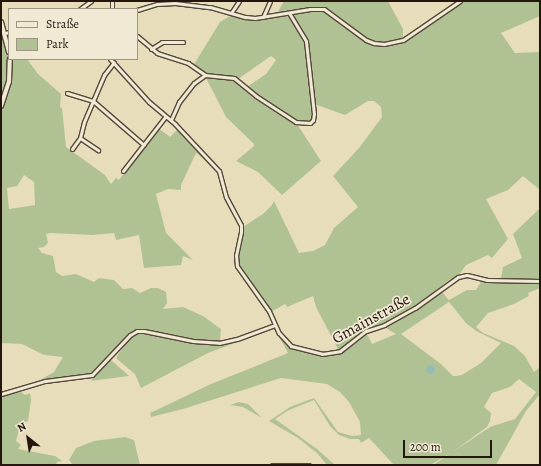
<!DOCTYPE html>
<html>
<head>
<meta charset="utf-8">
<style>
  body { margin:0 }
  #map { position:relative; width:541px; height:466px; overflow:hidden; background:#e8ddbb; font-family:Alegreya,serif }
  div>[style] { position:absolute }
  .green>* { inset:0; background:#b0c294 }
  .water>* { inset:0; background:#97bbb4 }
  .round { border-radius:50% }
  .roads { filter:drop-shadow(1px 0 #55483a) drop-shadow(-1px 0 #55483a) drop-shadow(0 1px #55483a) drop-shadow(0 -1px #55483a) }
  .street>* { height:3px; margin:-1.5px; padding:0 1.5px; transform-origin:1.5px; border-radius:1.5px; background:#f0e9d3 }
  .secondary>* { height:4px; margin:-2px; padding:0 2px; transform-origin:2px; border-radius:2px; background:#f0e9d3 }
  span { translate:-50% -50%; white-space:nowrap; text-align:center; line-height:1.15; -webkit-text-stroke:3.5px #f0e9d3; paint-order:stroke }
  .street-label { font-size:16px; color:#24160f }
  .frame { position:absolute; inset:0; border:2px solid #24160f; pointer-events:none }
  .legend { position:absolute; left:8px; top:8px; width:130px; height:52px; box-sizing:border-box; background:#f0e9d3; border:1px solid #9e9585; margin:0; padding:5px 7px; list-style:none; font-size:12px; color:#24160f }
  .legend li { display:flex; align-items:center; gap:8px; height:20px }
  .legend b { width:20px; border:1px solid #9e9585 }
  .north { position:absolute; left:8px; top:418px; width:40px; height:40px; -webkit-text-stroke:3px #f0e9d3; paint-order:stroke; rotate:330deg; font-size:11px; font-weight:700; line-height:16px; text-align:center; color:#24160f }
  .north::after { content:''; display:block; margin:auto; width:14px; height:18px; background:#24160f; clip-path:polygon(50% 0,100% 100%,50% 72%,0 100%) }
  .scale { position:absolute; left:403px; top:440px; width:89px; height:18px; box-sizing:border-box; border:2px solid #24160f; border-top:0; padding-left:5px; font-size:12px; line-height:14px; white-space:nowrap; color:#24160f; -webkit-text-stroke:3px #f0e9d3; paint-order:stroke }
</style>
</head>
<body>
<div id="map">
  <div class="green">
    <div style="clip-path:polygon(evenodd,284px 1px,388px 1px,403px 29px,403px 39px,457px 1px,540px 1px,540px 16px,501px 33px,515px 53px,540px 52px,540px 190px,523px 176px,508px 190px,486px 199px,508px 239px,492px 258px,488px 255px,466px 265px,459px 275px,449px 280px,412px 309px,383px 324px,367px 329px,339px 351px,316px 307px,313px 296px,287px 307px,285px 304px,271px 312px,239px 266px,237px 257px,243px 227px,263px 214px,272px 205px,274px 201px,299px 253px,313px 251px,325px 245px,334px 228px,358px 207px,333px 176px,359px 148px,382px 117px,381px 107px,374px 101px,368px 101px,345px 115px,314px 104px,314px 121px,311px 125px,305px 126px,297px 124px,321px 161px,282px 195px,258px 172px,236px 161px,254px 146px,254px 144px,226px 117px,205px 76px,193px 66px,220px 22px,235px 13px,246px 16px,260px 16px,277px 13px,284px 1px,271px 56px,276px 60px,266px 74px,247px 87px,238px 79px,271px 56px)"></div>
    <div style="clip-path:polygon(evenodd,1px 31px,9px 51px,9px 59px,27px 59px,38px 74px,61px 94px,60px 107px,62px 108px,66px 147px,105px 175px,111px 184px,116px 178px,119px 180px,158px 128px,170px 137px,178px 129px,217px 170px,196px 153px,181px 185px,181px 190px,168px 189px,156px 194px,166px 233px,193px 260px,183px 256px,181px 265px,144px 268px,139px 235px,116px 240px,114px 233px,93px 235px,50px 233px,46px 234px,48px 243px,44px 247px,38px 248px,42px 253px,53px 256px,56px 272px,62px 276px,76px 274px,94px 282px,99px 278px,114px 280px,123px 289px,132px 288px,140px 293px,151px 288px,158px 288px,166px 292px,167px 303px,163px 309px,183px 307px,203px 316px,221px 329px,220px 340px,225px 341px,201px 341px,139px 329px,134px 331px,90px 374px,40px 380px,54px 372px,63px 357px,44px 355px,22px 344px,1px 343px,1px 31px,24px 175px,34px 182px,35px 205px,9px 209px,7px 188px,17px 186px,24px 175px)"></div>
    <div style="clip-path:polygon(540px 206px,540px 280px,501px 279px,503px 267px,522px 258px,513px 234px,539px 209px)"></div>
    <div style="clip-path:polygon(evenodd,482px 280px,540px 282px,540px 288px,528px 293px,529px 296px,514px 304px,488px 313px,476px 327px,483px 333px,514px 346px,525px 356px,534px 372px,540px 367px,540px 394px,526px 411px,496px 465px,433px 465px,490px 427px,515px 419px,536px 392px,519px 379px,510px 387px,492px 393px,484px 407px,491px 413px,490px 421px,487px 427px,451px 453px,430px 465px,394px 465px,369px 438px,361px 443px,359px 439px,350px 439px,339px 435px,330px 426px,314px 400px,289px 410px,275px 419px,317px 449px,335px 465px,327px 465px,317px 453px,298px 438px,269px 421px,290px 407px,314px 398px,338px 432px,352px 436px,361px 435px,360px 422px,349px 402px,340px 392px,327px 384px,281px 378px,183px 409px,151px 417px,150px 413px,211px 384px,288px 353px,276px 331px,272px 329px,208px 353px,141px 388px,135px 374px,117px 359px,117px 356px,130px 338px,138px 333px,198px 343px,217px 344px,269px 328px,275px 329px,284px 341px,292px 347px,322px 355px,336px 354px,351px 345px,366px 332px,372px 344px,396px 334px,386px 328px,388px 324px,419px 307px,440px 290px,449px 300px,467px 290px,476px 290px,482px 280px,449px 302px,466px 323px,476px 331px,501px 343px,481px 363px,462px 375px,456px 376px,453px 376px,441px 364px,401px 334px,449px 302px)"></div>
    <div style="clip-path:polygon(111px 360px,129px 376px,91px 381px,94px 376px)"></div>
    <div style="clip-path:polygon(21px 392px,25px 395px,30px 393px,31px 400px,28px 421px,21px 424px,20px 427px,16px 441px,21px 445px,18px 449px,55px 456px,62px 461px,57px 462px,56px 465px,1px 465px,1px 396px)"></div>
    <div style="clip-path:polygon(239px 402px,248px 404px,262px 418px,243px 407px,230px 405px)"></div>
    <div style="clip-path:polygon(125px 437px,134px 440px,140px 465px,73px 465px,69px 460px,76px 448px,94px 441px)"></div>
  </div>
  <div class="water">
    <div class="round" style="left:425.5px;top:364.5px;width:9px;height:9px"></div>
  </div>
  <div class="roads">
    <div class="street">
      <div style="left:112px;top:1px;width:8px;rotate:90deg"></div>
      <div style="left:80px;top:9px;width:14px;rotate:-36deg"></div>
      <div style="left:137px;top:10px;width:21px;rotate:-17deg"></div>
      <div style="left:157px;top:4px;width:18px;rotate:-3deg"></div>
      <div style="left:175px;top:3px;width:35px;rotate:7deg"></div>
      <div style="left:210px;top:7px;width:37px;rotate:16deg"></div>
      <div style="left:246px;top:17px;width:9px;rotate:6deg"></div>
      <div style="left:255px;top:18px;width:56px;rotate:-9.3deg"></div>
      <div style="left:310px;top:9px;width:14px"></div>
      <div style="left:324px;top:9px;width:52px;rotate:36.4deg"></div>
      <div style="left:366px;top:40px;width:9px;rotate:21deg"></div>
      <div style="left:374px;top:43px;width:10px;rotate:6deg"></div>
      <div style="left:384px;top:44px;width:19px;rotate:-12deg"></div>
      <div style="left:403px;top:40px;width:69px;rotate:-34.4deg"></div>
      <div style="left:231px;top:13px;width:14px;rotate:-56deg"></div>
      <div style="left:263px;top:17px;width:17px;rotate:-66deg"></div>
      <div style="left:5px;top:33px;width:4px;rotate:-14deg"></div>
      <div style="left:137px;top:36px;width:26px;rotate:40deg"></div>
      <div style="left:157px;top:53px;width:33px;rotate:18deg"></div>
      <div style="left:188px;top:63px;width:21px;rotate:35deg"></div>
      <div style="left:151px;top:49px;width:13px;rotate:-32deg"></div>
      <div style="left:162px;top:42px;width:21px"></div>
      <div style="left:110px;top:59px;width:58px;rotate:47.8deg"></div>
      <div style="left:149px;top:102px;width:34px;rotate:40deg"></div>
      <div style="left:175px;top:124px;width:64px;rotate:46.9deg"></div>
      <div style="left:219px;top:171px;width:27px;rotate:75deg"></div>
      <div style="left:226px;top:197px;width:32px;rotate:62deg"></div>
      <div style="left:241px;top:225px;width:7px;rotate:90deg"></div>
      <div style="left:241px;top:232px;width:24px;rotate:102deg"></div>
      <div style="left:236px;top:255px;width:11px;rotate:85deg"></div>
      <div style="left:237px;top:266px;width:55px;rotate:54.6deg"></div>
      <div style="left:269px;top:311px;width:24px;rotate:66deg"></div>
      <div style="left:279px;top:333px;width:18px;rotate:47deg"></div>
      <div style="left:291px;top:346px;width:32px;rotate:14deg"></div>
      <div style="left:322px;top:354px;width:18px;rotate:-9deg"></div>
      <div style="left:340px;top:351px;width:33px;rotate:-38deg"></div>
      <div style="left:366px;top:331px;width:19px;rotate:-18deg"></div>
      <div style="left:384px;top:325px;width:35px;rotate:-29deg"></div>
      <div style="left:415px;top:308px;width:53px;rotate:-35.8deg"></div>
      <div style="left:458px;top:277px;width:9px;rotate:-13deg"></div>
      <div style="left:467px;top:275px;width:21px;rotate:14deg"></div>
      <div style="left:487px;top:280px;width:53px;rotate:1.1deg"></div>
      <div style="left:205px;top:75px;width:29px;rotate:6deg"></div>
      <div style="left:234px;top:78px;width:28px;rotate:39deg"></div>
      <div style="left:256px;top:96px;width:48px;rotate:33deg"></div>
      <div style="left:296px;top:122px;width:14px;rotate:4deg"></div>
      <div style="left:310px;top:123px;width:4px;rotate:-45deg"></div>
      <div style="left:313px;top:120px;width:6px;rotate:-81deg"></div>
      <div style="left:314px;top:114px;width:73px;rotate:-96.3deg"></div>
      <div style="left:306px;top:41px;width:33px;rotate:-121deg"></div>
      <div style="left:67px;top:93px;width:27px;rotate:17deg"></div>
      <div style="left:93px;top:101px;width:67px;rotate:40.8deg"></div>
      <div style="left:171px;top:120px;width:20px;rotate:-66deg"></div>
      <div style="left:179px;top:102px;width:24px;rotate:-52deg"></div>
      <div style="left:194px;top:83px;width:14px;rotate:-36deg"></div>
      <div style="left:80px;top:138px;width:22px;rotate:34deg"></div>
      <div style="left:72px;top:149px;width:14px;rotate:-54deg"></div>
      <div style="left:80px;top:138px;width:16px;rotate:-76deg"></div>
      <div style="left:84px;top:122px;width:51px;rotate:-66.9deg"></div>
      <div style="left:104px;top:75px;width:16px;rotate:-52deg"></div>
      <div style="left:123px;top:171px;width:68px;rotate:-52.1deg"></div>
      <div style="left:1px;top:394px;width:46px;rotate:-16.5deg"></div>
      <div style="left:45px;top:381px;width:47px;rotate:-7.3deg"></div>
      <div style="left:92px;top:375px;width:55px;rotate:-46.5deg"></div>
      <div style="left:130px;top:335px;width:8px;rotate:-30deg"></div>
      <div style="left:137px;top:331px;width:7px"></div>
      <div style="left:144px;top:331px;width:50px;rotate:11.5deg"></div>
      <div style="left:193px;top:341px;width:26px;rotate:4deg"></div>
      <div style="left:219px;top:343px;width:18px;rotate:-13deg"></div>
      <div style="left:237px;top:339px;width:40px;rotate:-20.2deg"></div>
      <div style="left:272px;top:465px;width:37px"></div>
    </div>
    <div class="secondary">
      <div style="left:1px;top:22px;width:31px;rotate:75deg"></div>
      <div style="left:1px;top:106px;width:25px;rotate:-72deg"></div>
      <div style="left:9px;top:82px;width:23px;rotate:-88deg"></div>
    </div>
  </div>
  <div class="street-label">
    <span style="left:371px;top:319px;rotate:-29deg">Gmainstraße</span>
  </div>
  <div class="frame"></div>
  <ul class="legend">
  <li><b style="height:5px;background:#f0e9d3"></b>Straße</li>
  <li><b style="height:11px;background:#b0c294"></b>Park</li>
  </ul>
  <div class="north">N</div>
  <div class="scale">200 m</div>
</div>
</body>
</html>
